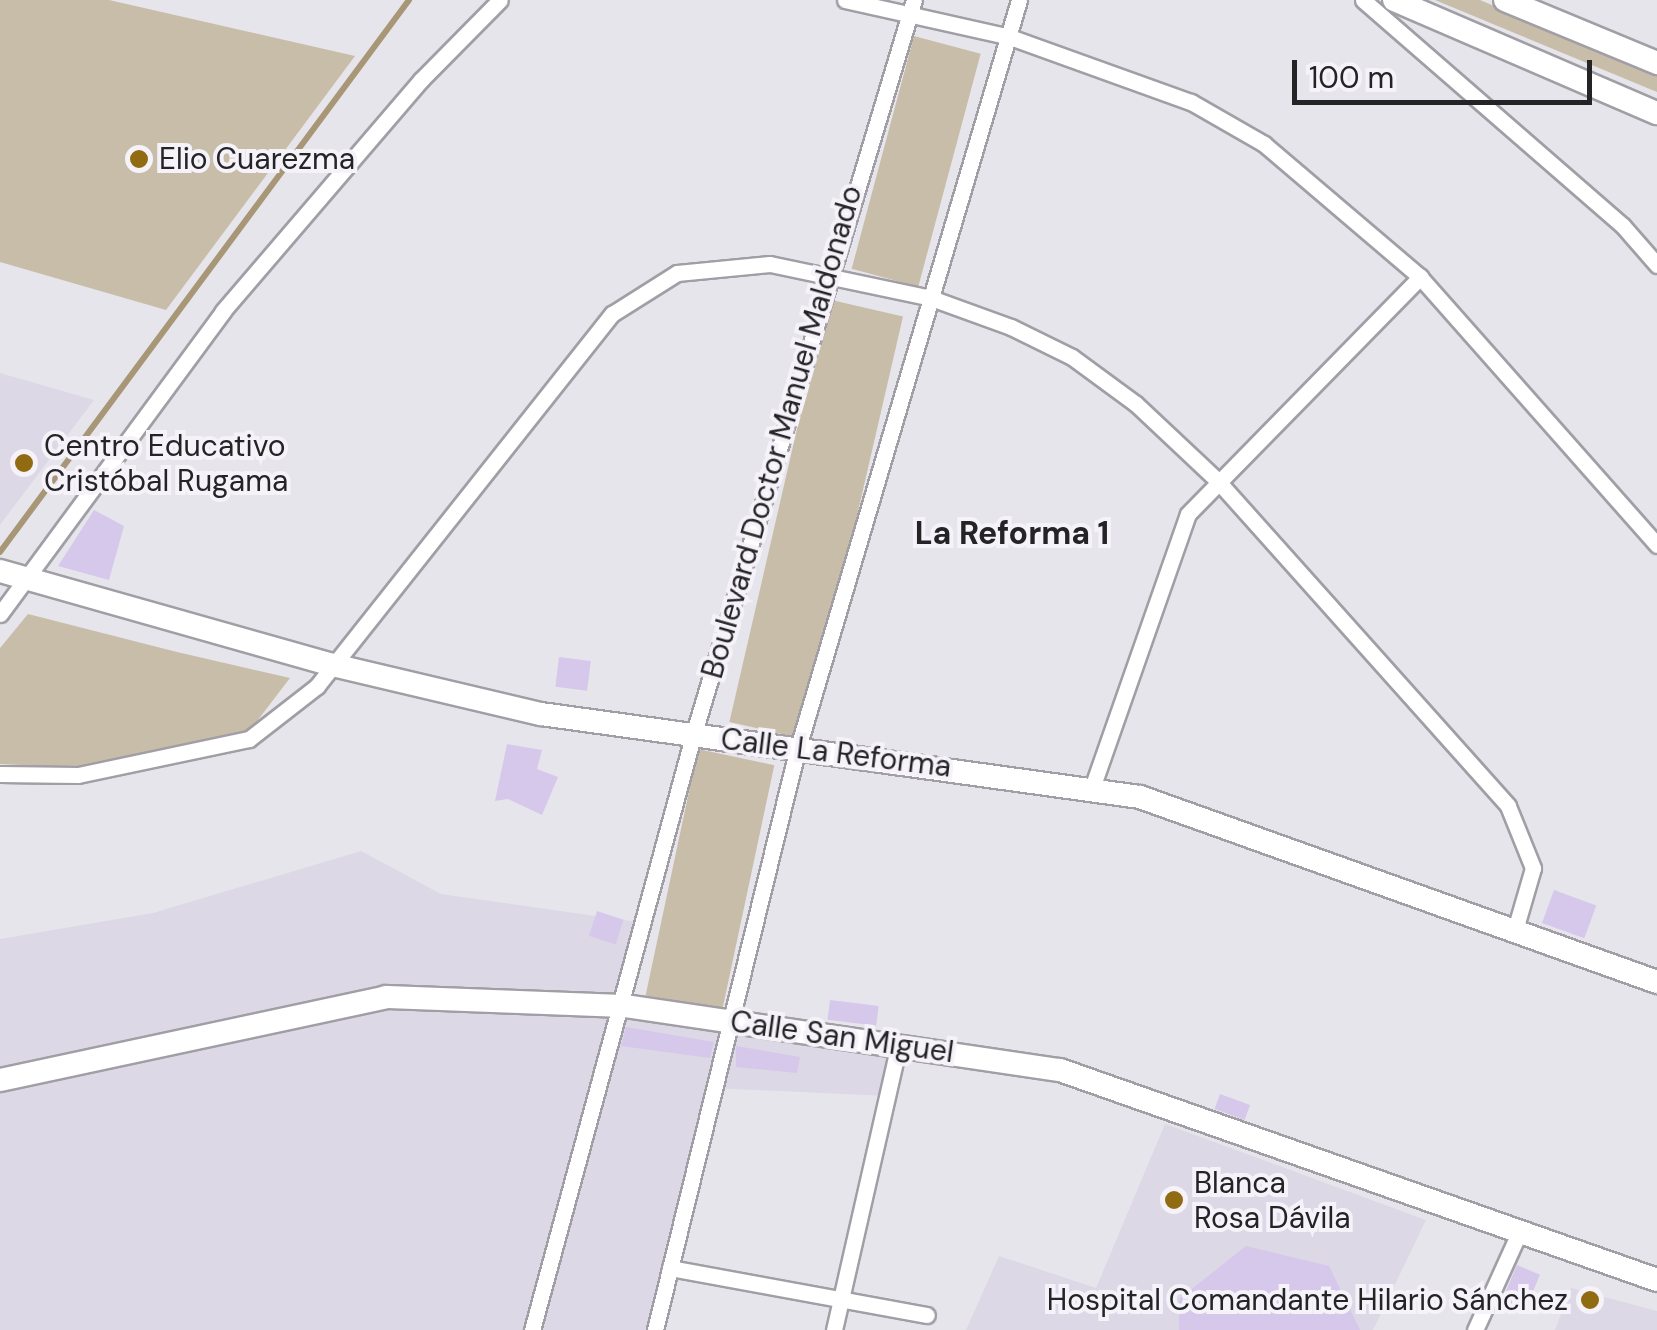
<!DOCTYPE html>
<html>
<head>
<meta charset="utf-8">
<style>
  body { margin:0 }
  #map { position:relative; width:1657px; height:1330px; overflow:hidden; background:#e7e5ec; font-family:"DM Sans",sans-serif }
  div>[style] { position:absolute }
  .built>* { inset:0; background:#ddd8e5 }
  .green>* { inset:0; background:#c8bda9; transform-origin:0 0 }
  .stream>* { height:6px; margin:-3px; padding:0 3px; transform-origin:3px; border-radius:3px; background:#a89777 }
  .building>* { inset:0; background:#d6c8ea; transform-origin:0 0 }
  .roads { filter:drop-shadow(2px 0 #a19ea5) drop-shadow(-2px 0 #a19ea5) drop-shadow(0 2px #a19ea5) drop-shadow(0 -2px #a19ea5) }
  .street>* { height:15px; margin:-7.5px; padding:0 7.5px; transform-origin:7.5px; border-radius:7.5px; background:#fff }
  .secondary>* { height:22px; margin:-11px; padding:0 11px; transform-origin:11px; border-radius:11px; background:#fff }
  .dots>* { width:28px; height:28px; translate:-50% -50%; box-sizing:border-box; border:5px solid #f5f2f9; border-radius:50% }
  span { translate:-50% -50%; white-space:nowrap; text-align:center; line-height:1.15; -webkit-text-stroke:8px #f5f2f9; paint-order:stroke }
  .poi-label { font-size:30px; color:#242326 }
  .left { translate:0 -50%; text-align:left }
  .right { translate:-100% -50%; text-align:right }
  .street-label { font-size:30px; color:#242326 }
  .neighbourhood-label { font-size:32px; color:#242326; font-weight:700 }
  .scale { position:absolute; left:1292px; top:60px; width:300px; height:45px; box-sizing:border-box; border:5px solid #242326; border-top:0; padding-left:12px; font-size:30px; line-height:35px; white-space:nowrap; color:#242326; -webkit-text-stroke:8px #f5f2f9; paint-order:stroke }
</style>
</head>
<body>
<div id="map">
  <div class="built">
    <div style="clip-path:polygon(0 373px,94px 400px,0 525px)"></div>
    <div style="clip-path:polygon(361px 851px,441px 894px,638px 922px,625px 1005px,899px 1044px,887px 1096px,711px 1088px,655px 1330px,0 1330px,0 939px,153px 913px)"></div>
    <div style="clip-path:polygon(1165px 1124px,1426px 1220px,1373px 1330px,966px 1330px,999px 1256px,1096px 1288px)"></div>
    <div style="clip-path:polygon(1571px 1288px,1657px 1311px,1657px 1330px,1555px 1330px)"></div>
  </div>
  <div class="green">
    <div style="clip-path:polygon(0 0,109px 0,355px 56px,166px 310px,0 262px)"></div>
    <div style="clip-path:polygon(1435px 0,1480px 0,1657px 75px,1657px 92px)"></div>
    <div style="left:914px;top:36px;width:69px;height:241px;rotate:15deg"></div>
    <div style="left:827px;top:299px;width:78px;height:434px;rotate:13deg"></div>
    <div style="clip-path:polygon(28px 614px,177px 652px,290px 678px,251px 729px,180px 752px,79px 768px,0 764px,0 648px)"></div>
    <div style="left:698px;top:749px;width:78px;height:252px;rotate:12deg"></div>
  </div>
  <div class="stream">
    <div style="left:0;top:552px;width:687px;rotate:-53.46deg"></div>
  </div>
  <div class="building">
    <div style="clip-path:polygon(94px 510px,124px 526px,109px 580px,58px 566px)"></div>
    <div style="left:559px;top:657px;width:32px;height:30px;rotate:7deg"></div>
    <div style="clip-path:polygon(507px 744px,542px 750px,537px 769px,558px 777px,542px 815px,508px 799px,495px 801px)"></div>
    <div style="left:1554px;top:890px;width:45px;height:35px;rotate:20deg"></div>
    <div style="left:597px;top:911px;width:28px;height:26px;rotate:18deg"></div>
    <div style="left:830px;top:1000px;width:49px;height:20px;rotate:7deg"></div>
    <div style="clip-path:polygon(626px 1027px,714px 1042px,710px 1058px,621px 1046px)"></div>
    <div style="clip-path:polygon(736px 1046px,800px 1057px,797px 1073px,736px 1067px)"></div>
    <div style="left:1220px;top:1094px;width:32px;height:16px;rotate:20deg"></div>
    <div style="clip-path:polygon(1246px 1246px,1329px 1266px,1360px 1330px,1179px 1330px,1179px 1299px)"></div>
    <div style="left:1517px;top:1265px;width:25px;height:42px;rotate:23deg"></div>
  </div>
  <div class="roads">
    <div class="street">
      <div style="left:845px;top:0;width:169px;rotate:12.6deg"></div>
      <div style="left:1010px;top:37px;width:192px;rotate:19.8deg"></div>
      <div style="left:1191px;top:102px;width:84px;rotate:29.9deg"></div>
      <div style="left:1264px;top:144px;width:205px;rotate:40.4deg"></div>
      <div style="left:1420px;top:277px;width:358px;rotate:48.5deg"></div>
      <div style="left:1363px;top:0;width:344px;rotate:41deg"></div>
      <div style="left:1623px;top:226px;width:52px;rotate:48.9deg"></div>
      <div style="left:0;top:614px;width:376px;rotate:-53.6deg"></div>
      <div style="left:223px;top:311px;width:304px;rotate:-49.4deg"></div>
      <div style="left:421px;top:80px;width:112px;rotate:-45.4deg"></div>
      <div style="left:0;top:774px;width:78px;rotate:0.7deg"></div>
      <div style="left:78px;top:775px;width:175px;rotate:-11.9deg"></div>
      <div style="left:249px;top:739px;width:86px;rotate:-37.9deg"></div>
      <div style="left:317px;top:686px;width:475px;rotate:-51.6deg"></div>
      <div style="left:612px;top:314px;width:77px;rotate:-32.2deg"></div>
      <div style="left:677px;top:273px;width:93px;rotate:-5.5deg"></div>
      <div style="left:770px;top:264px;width:165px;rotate:11.9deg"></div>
      <div style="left:931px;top:298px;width:85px;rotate:19.9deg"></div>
      <div style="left:1011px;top:327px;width:68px;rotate:26.2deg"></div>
      <div style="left:1072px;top:357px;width:79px;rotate:36.3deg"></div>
      <div style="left:1136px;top:404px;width:110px;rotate:43.2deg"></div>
      <div style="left:1216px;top:479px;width:438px;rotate:48.2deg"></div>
      <div style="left:1508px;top:806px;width:67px;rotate:68deg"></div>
      <div style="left:1533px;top:868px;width:65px;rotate:106.2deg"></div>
      <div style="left:1092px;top:788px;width:290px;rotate:-70.7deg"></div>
      <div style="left:1188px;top:514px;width:332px;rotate:-45.6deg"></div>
      <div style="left:670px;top:1268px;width:261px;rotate:10.4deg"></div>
      <div style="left:532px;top:1330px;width:615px;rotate:-74.83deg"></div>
      <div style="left:693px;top:736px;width:768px;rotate:-73.29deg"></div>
      <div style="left:655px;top:1330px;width:596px;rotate:-76.22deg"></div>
      <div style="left:797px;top:751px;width:783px;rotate:-73.53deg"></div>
      <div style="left:834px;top:1330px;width:293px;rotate:-77.2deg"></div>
      <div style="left:1475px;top:1330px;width:104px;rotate:-65.6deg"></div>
    </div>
    <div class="secondary">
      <div style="left:1394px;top:0;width:286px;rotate:23.3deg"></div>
      <div style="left:1505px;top:0;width:165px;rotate:22.5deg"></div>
      <div style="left:0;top:571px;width:346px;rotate:15.8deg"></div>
      <div style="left:333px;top:665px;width:214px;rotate:13.3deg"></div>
      <div style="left:541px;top:714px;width:605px;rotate:7.89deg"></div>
      <div style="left:1140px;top:797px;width:549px;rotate:19.69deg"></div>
      <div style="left:0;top:1080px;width:395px;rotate:-12.1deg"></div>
      <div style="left:386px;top:997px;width:239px;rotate:2.2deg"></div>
      <div style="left:625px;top:1006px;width:440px;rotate:8.4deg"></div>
      <div style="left:1060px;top:1070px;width:633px;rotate:19.38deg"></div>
    </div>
  </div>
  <div class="dots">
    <div style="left:139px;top:159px;background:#906b11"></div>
    <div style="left:24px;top:463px;background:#906b11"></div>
    <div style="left:1174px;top:1200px;background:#906b11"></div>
    <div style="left:1590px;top:1300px;background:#906b11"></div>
  </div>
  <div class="poi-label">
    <span class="left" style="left:159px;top:159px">Elio Cuarezma</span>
    <span class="left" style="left:44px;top:463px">Centro Educativo<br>Cristóbal Rugama</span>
    <span class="left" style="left:1194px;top:1200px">Blanca<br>Rosa Dávila</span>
    <span class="right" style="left:1568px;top:1300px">Hospital Comandante Hilario Sánchez</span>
  </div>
  <div class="street-label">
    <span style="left:782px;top:432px;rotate:-74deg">Boulevard Doctor Manuel Maldonado</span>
    <span style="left:836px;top:753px;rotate:7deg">Calle La Reforma</span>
    <span style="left:842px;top:1037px;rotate:8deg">Calle San Miguel</span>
  </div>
  <div class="neighbourhood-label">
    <span style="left:1012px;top:533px">La Reforma 1</span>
  </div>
  <div class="scale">100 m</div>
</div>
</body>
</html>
